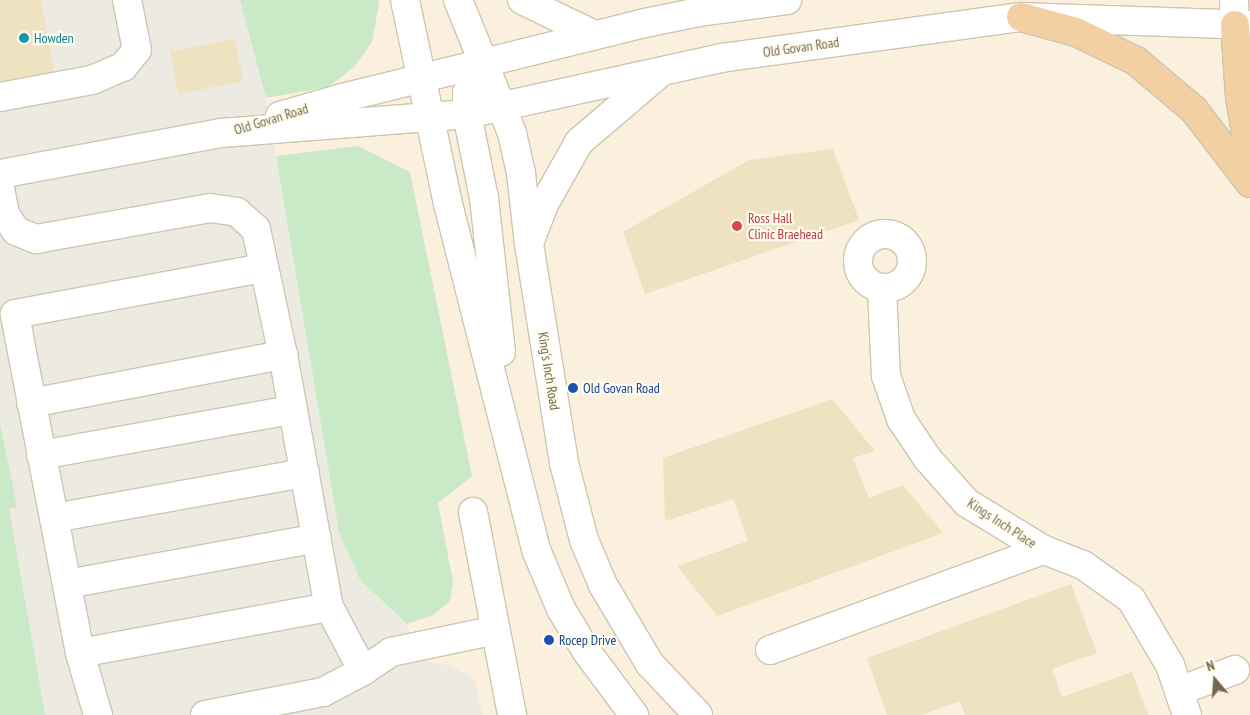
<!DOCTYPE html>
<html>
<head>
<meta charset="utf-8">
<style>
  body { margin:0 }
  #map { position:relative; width:1250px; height:715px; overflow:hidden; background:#fbfae9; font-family:"PT Sans Narrow",sans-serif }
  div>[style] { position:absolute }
  .commercial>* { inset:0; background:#fbefdd }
  .industrial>* { inset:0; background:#eceae1 }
  .green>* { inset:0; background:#cae9c7 }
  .building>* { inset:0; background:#efe2c1; transform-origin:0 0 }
  .roads { filter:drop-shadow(1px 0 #cdc6af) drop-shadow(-1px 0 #cdc6af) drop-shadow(0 1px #cdc6af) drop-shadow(0 -1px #cdc6af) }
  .minor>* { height:28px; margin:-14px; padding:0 14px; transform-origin:14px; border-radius:14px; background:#fff }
  .minor>.ring { margin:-14px; padding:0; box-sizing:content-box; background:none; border:28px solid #fff; border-radius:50% }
  .highway>* { height:28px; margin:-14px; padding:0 14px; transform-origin:14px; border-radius:14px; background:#f2d0a3 }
  .dots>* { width:14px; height:14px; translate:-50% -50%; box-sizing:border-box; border:2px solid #fefdef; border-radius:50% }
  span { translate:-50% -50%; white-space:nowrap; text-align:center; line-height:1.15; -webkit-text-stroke:4.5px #fefdef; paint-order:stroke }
  .culture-label { font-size:14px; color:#0d838f }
  .left { translate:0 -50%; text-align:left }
  .street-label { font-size:14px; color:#75684d }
  .health-label { font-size:14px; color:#be3a42 }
  .transit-label { font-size:14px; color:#164399 }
  .north { position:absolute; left:1190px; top:655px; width:50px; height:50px; -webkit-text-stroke:4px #fefdef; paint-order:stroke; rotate:342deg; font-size:14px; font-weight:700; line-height:20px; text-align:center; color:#75684d }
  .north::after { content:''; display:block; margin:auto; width:18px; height:22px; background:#75684d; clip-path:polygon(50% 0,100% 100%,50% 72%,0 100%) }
</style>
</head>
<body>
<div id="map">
  <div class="commercial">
    <div style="clip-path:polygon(378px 0,1250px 0,1250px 715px,483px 715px,474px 678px,450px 665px,417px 660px,407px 624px,360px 580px,339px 532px,266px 98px,328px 87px,372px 42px)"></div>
  </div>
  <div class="industrial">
    <div style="clip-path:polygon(0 0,241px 0,266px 98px,339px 532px,360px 580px,407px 624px,417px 660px,450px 665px,474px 678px,483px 715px,0 715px)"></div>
  </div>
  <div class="green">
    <div style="clip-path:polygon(240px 0,378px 0,379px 4px,372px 42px,354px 67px,328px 87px,266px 98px)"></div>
    <div style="clip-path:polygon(358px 146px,410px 172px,472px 476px,438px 503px,453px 582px,450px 601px,433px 615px,407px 624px,360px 580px,339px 532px,276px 156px)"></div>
    <div style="clip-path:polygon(0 423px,17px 507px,9px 509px,45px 715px,0 715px)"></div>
  </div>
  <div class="building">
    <div style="clip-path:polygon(0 0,41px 0,55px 76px,0 86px)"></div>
    <div style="left:235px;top:39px;width:43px;height:66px;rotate:79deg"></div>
    <div style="clip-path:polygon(833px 149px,859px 220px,645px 294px,623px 232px,749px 160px)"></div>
    <div style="clip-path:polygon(832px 399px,875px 451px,853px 458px,869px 498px,903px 485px,943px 533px,717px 616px,677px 566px,748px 541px,733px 499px,665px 521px,663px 458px)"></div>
    <div style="clip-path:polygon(1071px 584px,1097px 653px,1052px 669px,1062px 697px,1132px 672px,1148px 715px,965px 715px,960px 701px,922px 715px,887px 715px,867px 658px)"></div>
  </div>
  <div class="roads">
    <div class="minor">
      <div style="left:405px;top:0;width:208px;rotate:78.1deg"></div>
      <div style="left:448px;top:204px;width:359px;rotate:75.7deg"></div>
      <div style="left:537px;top:552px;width:62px;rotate:67.2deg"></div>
      <div style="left:561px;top:609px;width:50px;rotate:58.8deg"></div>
      <div style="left:587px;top:652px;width:79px;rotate:53.3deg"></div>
      <div style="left:458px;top:0;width:144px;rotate:67.9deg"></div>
      <div style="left:512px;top:133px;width:41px;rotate:77.3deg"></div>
      <div style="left:521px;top:173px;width:71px;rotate:83.6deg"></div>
      <div style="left:529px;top:244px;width:222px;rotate:80.9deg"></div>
      <div style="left:564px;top:463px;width:80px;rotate:75.4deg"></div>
      <div style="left:584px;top:540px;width:49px;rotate:67.1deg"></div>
      <div style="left:603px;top:585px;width:92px;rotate:59.3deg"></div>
      <div style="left:650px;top:664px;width:70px;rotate:46.7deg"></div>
      <div style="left:522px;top:0;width:80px;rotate:25.9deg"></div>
      <div style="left:1234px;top:0;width:25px;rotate:88deg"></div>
      <div style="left:483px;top:63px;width:34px;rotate:118deg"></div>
      <div style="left:467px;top:93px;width:21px;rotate:90deg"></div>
      <div style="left:467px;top:114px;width:86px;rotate:78.6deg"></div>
      <div style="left:484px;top:198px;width:155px;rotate:83.7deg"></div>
      <div style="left:0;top:97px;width:94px;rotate:-10.5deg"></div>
      <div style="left:92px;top:80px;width:34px;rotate:-23deg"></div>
      <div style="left:123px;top:67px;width:22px;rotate:-51deg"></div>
      <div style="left:137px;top:50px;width:51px;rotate:-101.3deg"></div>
      <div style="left:280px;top:116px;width:65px;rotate:-16.2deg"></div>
      <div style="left:342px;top:98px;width:307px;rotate:-13.9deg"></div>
      <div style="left:640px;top:24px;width:60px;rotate:-11.5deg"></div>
      <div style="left:699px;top:12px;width:89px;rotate:-7.8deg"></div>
      <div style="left:0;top:174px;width:226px;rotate:-10.5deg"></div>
      <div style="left:222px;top:133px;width:246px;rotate:-4.4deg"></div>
      <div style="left:467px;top:114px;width:260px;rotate:-12.4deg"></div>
      <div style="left:721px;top:58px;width:303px;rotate:-7.8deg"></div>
      <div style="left:1021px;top:17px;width:229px;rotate:2deg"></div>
      <div style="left:0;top:188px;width:26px;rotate:79deg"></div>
      <div style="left:5px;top:214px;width:20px;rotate:57deg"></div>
      <div style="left:16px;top:231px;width:22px;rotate:22deg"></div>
      <div style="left:36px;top:239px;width:177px;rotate:-10.1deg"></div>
      <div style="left:210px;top:208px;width:27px;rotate:8deg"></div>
      <div style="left:237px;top:212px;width:25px;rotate:42deg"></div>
      <div style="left:256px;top:229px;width:129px;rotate:77.9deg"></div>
      <div style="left:283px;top:355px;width:256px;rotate:79.7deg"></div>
      <div style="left:329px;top:607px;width:72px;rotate:62deg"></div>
      <div style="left:363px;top:671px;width:34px;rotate:-34deg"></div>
      <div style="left:391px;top:652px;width:107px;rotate:-11.8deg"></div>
      <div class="ring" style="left:858px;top:234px;width:26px;height:26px"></div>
      <div style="left:531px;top:238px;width:34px;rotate:-69deg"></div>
      <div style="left:543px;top:206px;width:73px;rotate:-60.6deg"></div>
      <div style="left:579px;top:142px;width:105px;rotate:-40.4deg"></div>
      <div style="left:882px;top:289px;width:87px;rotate:87.4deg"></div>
      <div style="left:886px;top:376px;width:46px;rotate:70.8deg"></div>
      <div style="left:901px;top:419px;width:47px;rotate:56.3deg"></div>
      <div style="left:927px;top:458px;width:60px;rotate:48.4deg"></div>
      <div style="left:967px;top:503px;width:90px;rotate:31.4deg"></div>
      <div style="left:1044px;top:550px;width:42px;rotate:21deg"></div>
      <div style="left:1083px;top:565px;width:59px;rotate:35.3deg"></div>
      <div style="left:1131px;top:599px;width:77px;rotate:59.4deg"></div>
      <div style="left:1170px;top:665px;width:53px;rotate:71.2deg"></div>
      <div style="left:31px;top:403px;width:257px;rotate:-10.8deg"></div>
      <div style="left:41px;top:455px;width:255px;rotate:-10.2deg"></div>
      <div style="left:473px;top:512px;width:207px;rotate:79.1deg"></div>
      <div style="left:54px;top:518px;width:255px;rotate:-10.2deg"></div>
      <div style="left:67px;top:584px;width:254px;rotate:-10.4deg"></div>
      <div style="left:770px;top:650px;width:292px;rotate:-20.1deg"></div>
      <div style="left:80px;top:653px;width:253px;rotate:-10.5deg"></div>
      <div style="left:1179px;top:691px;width:60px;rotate:-20.6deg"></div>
      <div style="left:98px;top:715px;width:65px;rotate:-106.2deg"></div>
      <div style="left:80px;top:653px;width:345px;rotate:-100.9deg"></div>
      <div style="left:15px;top:314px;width:253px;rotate:-10.5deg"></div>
      <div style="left:205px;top:715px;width:120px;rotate:-11deg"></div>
      <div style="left:323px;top:692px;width:45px;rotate:-27.7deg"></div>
    </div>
    <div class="highway">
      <div style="left:1021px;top:17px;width:57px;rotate:15.3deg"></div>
      <div style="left:1076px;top:32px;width:67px;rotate:25.8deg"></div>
      <div style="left:1136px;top:61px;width:76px;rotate:40.2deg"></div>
      <div style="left:1194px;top:110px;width:92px;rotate:52.5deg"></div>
      <div style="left:1235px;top:25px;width:72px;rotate:86deg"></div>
      <div style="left:1240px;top:97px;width:60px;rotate:80.4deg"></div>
    </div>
  </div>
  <div class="dots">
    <div style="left:24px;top:38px;background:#0f9aa8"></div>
    <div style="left:737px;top:226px;background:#e0444e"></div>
    <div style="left:573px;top:388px;background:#1a4fb4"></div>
    <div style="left:549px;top:640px;background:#1a4fb4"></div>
  </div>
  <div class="culture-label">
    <span class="left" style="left:34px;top:38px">Howden</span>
  </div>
  <div class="street-label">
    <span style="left:801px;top:47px;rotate:-8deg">Old Govan Road</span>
    <span style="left:271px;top:119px;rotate:-17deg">Old Govan Road</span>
    <span style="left:549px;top:371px;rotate:81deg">King's Inch Road</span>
    <span style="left:1002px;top:523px;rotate:33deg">Kings Inch Place</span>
  </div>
  <div class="health-label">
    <span class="left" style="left:748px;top:226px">Ross Hall<br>Clinic Braehead</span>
  </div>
  <div class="transit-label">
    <span class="left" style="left:583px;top:388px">Old Govan Road</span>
    <span class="left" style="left:559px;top:640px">Rocep Drive</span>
  </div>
  <div class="north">N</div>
</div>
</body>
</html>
